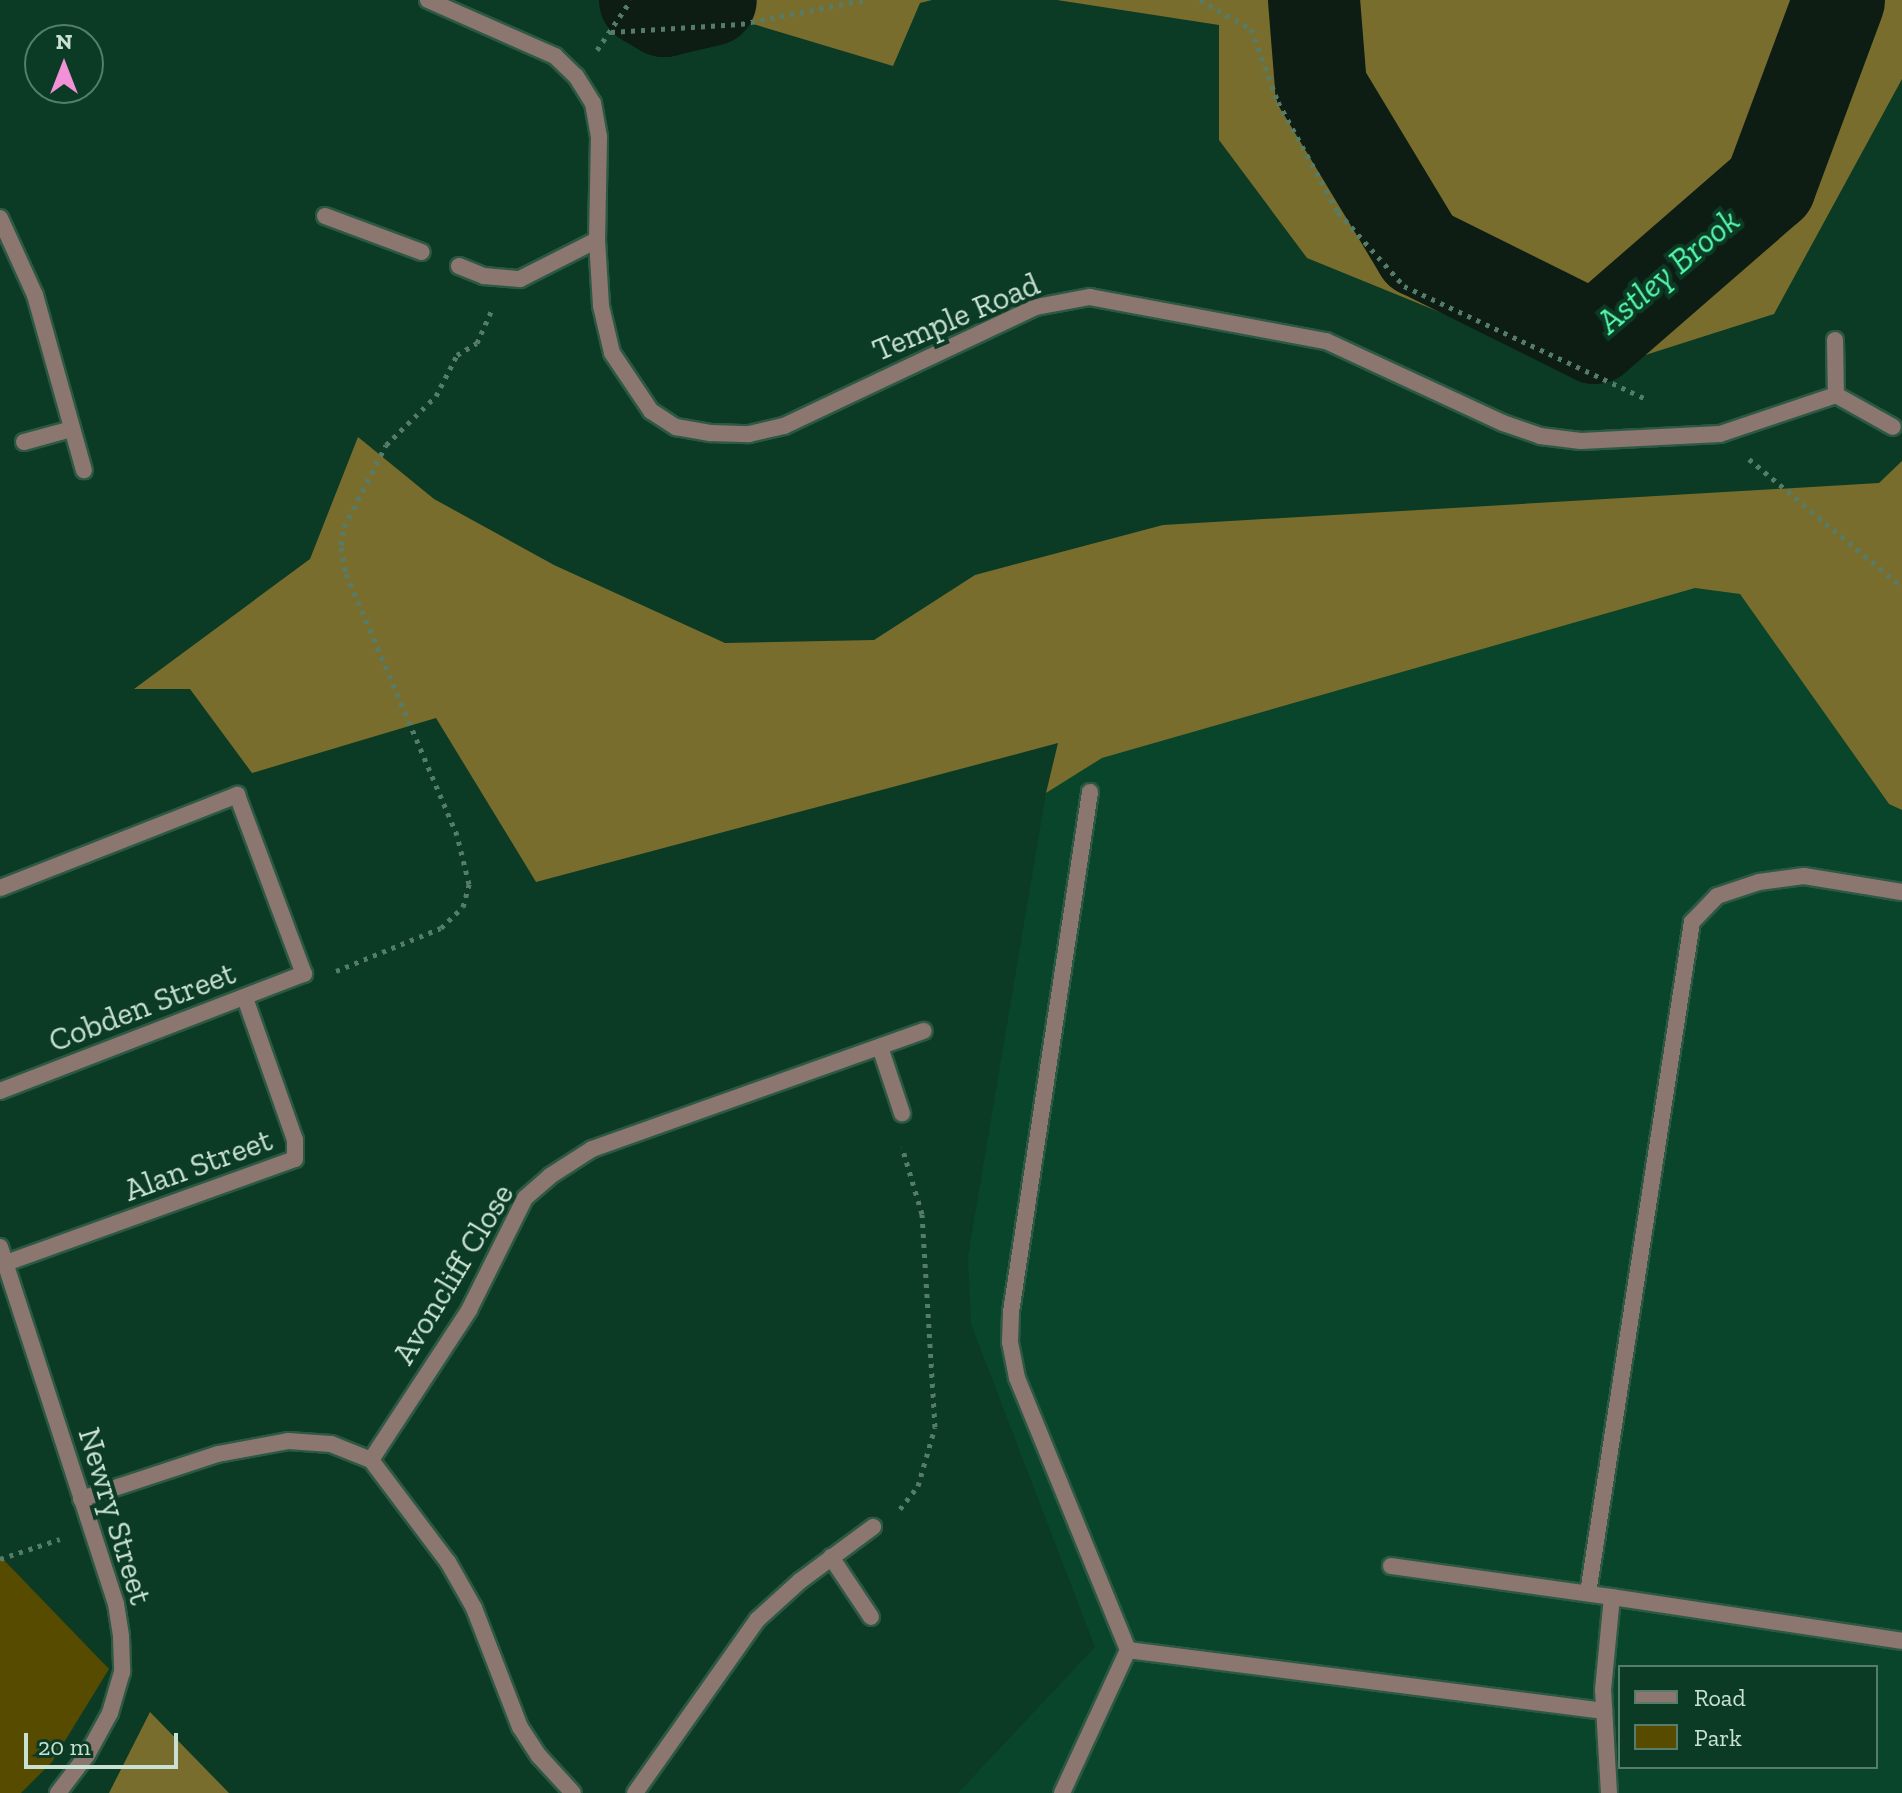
<!DOCTYPE html>
<html>
<head>
<meta charset="utf-8">
<style>
  body { margin:0 }
  #map { position:relative; width:1902px; height:1793px; overflow:hidden; background:#0b3b25; font-family:"Zilla Slab",serif }
  div>[style] { position:absolute }
  .built>* { inset:0; background:#08452b }
  .green>* { inset:0; background:#574b00 }
  .forest>* { inset:0; background:#796d2e }
  .river>* { height:92px; margin:-46px; padding:0 46px; transform-origin:46px; border-radius:46px; background:#0d1d14 }
  .path>* { height:5px; margin-top:-2.5px; transform-origin:0; background:repeating-linear-gradient(90deg,#557c68 0 4px,transparent 0 10px) }
  .roads { filter:drop-shadow(2px 0 #2d5944) drop-shadow(-2px 0 #2d5944) drop-shadow(0 2px #2d5944) drop-shadow(0 -2px #2d5944) }
  .lane>* { height:16px; margin:-8px; padding:0 8px; transform-origin:8px; border-radius:8px; background:#8c7770 }
  .street>* { height:16px; margin:-8px; padding:0 8px; transform-origin:8px; border-radius:8px; background:#8c7770 }
  span { translate:-50% -50%; white-space:nowrap; text-align:center; line-height:1.15; -webkit-text-stroke:8px #0b3b25; paint-order:stroke }
  .street-label { font-size:32px; color:#c9e1d2 }
  .water-label { font-size:34px; color:#56f7ac; font-style:italic }
  .legend { position:absolute; left:1618px; top:1665px; width:260px; height:104px; box-sizing:border-box; background:#0b3b25; border:2px solid #577d6a; margin:0; padding:10px 14px; list-style:none; font-size:24px; color:#c9e1d2 }
  .legend li { display:flex; align-items:center; gap:16px; height:40px }
  .legend b { width:40px; border:2px solid #577d6a }
  .north { position:absolute; left:24px; top:24px; width:80px; height:80px; box-sizing:border-box; background:#0b3b25; border:2px solid #577d6a; border-radius:50%; rotate:0deg; font-size:22px; font-weight:700; line-height:32px; text-align:center; color:#c9e1d2 }
  .north::after { content:''; display:block; margin:auto; width:28px; height:36px; background:#f391d6; clip-path:polygon(50% 0,100% 100%,50% 72%,0 100%) }
  .scale { position:absolute; left:24px; top:1733px; width:154px; height:36px; box-sizing:border-box; border:4px solid #c9e1d2; border-top:0; padding-left:10px; font-size:24px; line-height:28px; white-space:nowrap; color:#c9e1d2; -webkit-text-stroke:6px #0b3b25; paint-order:stroke }
</style>
</head>
<body>
<div id="map">
  <div class="built">
    <div style="clip-path:polygon(evenodd,1695px 588px,1740px 594px,1889px 804px,1902px 810px,1902px 1793px,958px 1793px,1095px 1647px,971px 1324px,968px 1256px,1046px 793px,1102px 758px,1695px 588px,1620px 1667px,1876px 1667px,1876px 1767px,1620px 1767px,1620px 1667px)"></div>
  </div>
  <div class="green">
    <div style="clip-path:polygon(0 1556px,109px 1669px,52px 1762px,21px 1793px,0 1793px)"></div>
  </div>
  <div class="forest">
    <div style="clip-path:polygon(673px 0,932px 0,920px 3px,893px 66px)"></div>
    <div style="clip-path:polygon(1057px 0,1902px 0,1902px 79px,1774px 314px,1589px 373px,1307px 258px,1219px 140px,1219px 25px)"></div>
    <div style="clip-path:polygon(358px 437px,434px 499px,554px 565px,725px 643px,874px 640px,975px 575px,1163px 525px,1879px 483px,1902px 461px,1902px 810px,1889px 804px,1740px 594px,1695px 588px,1102px 758px,1046px 793px,1058px 743px,536px 882px,436px 718px,252px 773px,190px 689px,134px 689px,310px 559px)"></div>
    <div style="clip-path:polygon(150px 1712px,229px 1793px,109px 1793px)"></div>
  </div>
  <div class="river">
    <div style="left:645px;top:0;width:22px;rotate:30deg"></div>
    <div style="left:664px;top:11px;width:48px;rotate:-13.2deg"></div>
    <div style="left:1314px;top:0;width:87px;rotate:85.4deg"></div>
    <div style="left:1321px;top:87px;width:192px;rotate:58.9deg"></div>
    <div style="left:1420px;top:251px;width:195px;rotate:26.4deg"></div>
    <div style="left:1595px;top:338px;width:232px;rotate:-41deg"></div>
    <div style="left:1770px;top:186px;width:198px;rotate:-69.6deg"></div>
  </div>
  <div class="path">
    <div style="left:1200px;top:0;width:59px;rotate:29.6deg"></div>
    <div style="left:1251px;top:29px;width:78px;rotate:69.7deg"></div>
    <div style="left:1278px;top:102px;width:125px;rotate:61.4deg"></div>
    <div style="left:1338px;top:212px;width:99px;rotate:48.3deg"></div>
    <div style="left:1404px;top:286px;width:269px;rotate:25deg"></div>
    <div style="left:611px;top:32px;width:130px;rotate:-3.5deg"></div>
    <div style="left:741px;top:24px;width:124px;rotate:-11.1deg"></div>
    <div style="left:597px;top:50px;width:60px;rotate:-55.8deg"></div>
    <div style="left:1749px;top:459px;width:199px;rotate:39.9deg"></div>
    <div style="left:336px;top:971px;width:113px;rotate:-22.3deg"></div>
    <div style="left:441px;top:928px;width:30px;rotate:-44deg"></div>
    <div style="left:463px;top:907px;width:24px;rotate:-75deg"></div>
    <div style="left:469px;top:884px;width:50px;rotate:-103.8deg"></div>
    <div style="left:457px;top:835px;width:287px;rotate:-113deg"></div>
    <div style="left:345px;top:571px;width:26px;rotate:-99deg"></div>
    <div style="left:341px;top:545px;width:18px;rotate:-81deg"></div>
    <div style="left:344px;top:527px;width:92px;rotate:-62.9deg"></div>
    <div style="left:386px;top:445px;width:70px;rotate:-44.4deg"></div>
    <div style="left:436px;top:396px;width:46px;rotate:-62.9deg"></div>
    <div style="left:457px;top:355px;width:23px;rotate:-31deg"></div>
    <div style="left:477px;top:343px;width:37px;rotate:-66deg"></div>
    <div style="left:900px;top:1509px;width:29px;rotate:-52deg"></div>
    <div style="left:918px;top:1486px;width:61px;rotate:-73.9deg"></div>
    <div style="left:935px;top:1427px;width:213px;rotate:-93.5deg"></div>
    <div style="left:922px;top:1214px;width:70px;rotate:-106.6deg"></div>
    <div style="left:0;top:1559px;width:63px;rotate:-18.4deg"></div>
  </div>
  <div class="roads">
    <div class="lane">
      <div style="left:325px;top:216px;width:103px;rotate:20.4deg"></div>
      <div style="left:459px;top:266px;width:27px;rotate:22deg"></div>
      <div style="left:484px;top:276px;width:36px;rotate:5deg"></div>
      <div style="left:520px;top:279px;width:86px;rotate:-26.9deg"></div>
      <div style="left:0;top:888px;width:255px;rotate:-21.4deg"></div>
      <div style="left:237px;top:795px;width:191px;rotate:69.5deg"></div>
      <div style="left:6px;top:1263px;width:307px;rotate:-19.8deg"></div>
      <div style="left:295px;top:1159px;width:19px;rotate:-90deg"></div>
      <div style="left:295px;top:1140px;width:151px;rotate:-109.4deg"></div>
      <div style="left:1391px;top:1566px;width:223px;rotate:8deg"></div>
      <div style="left:1588px;top:1593px;width:679px;rotate:-81.19deg"></div>
      <div style="left:1692px;top:922px;width:36px;rotate:-46deg"></div>
      <div style="left:1717px;top:896px;width:44px;rotate:-18.4deg"></div>
      <div style="left:1759px;top:882px;width:45px;rotate:-7.6deg"></div>
      <div style="left:1804px;top:876px;width:99px;rotate:9.3deg"></div>
      <div style="left:1128px;top:1650px;width:480px;rotate:7.3deg"></div>
      <div style="left:1062px;top:1793px;width:157px;rotate:-65.2deg"></div>
      <div style="left:1128px;top:1650px;width:294px;rotate:-112.2deg"></div>
      <div style="left:1017px;top:1378px;width:37px;rotate:-101deg"></div>
      <div style="left:1010px;top:1342px;width:30px;rotate:-88deg"></div>
      <div style="left:1011px;top:1312px;width:526px;rotate:-81.36deg"></div>
      <div style="left:1609px;top:1793px;width:103px;rotate:-93.3deg"></div>
      <div style="left:1603px;top:1690px;width:93px;rotate:-84.5deg"></div>
      <div style="left:1612px;top:1597px;width:293px;rotate:8.6deg"></div>
    </div>
    <div class="street">
      <div style="left:428px;top:0;width:139px;rotate:23.8deg"></div>
      <div style="left:555px;top:56px;width:29px;rotate:44deg"></div>
      <div style="left:576px;top:76px;width:32px;rotate:58deg"></div>
      <div style="left:593px;top:103px;width:35px;rotate:80deg"></div>
      <div style="left:599px;top:137px;width:103px;rotate:91.1deg"></div>
      <div style="left:597px;top:240px;width:66px;rotate:86.5deg"></div>
      <div style="left:601px;top:306px;width:48px;rotate:76.8deg"></div>
      <div style="left:612px;top:353px;width:70px;rotate:56.1deg"></div>
      <div style="left:651px;top:411px;width:30px;rotate:33deg"></div>
      <div style="left:676px;top:427px;width:36px;rotate:10deg"></div>
      <div style="left:711px;top:433px;width:38px;rotate:2deg"></div>
      <div style="left:749px;top:434px;width:36px;rotate:-13deg"></div>
      <div style="left:784px;top:426px;width:279px;rotate:-25.3deg"></div>
      <div style="left:1036px;top:307px;width:55px;rotate:-10.5deg"></div>
      <div style="left:1090px;top:297px;width:240px;rotate:10.6deg"></div>
      <div style="left:1326px;top:341px;width:195px;rotate:24.9deg"></div>
      <div style="left:1503px;top:423px;width:39px;rotate:19deg"></div>
      <div style="left:1540px;top:436px;width:41px;rotate:7deg"></div>
      <div style="left:1581px;top:441px;width:139px;rotate:-2.9deg"></div>
      <div style="left:1720px;top:434px;width:122px;rotate:-18.6deg"></div>
      <div style="left:0;top:218px;width:85px;rotate:65.6deg"></div>
      <div style="left:35px;top:295px;width:182px;rotate:74.4deg"></div>
      <div style="left:1835px;top:340px;width:55px;rotate:89deg"></div>
      <div style="left:1836px;top:395px;width:65px;rotate:29.3deg"></div>
      <div style="left:24px;top:442px;width:50px;rotate:-15.2deg"></div>
      <div style="left:880px;top:1047px;width:70px;rotate:71.6deg"></div>
      <div style="left:0;top:1091px;width:326px;rotate:-21.1deg"></div>
      <div style="left:0;top:1247px;width:375px;rotate:72deg"></div>
      <div style="left:116px;top:1604px;width:33px;rotate:81deg"></div>
      <div style="left:121px;top:1637px;width:35px;rotate:88deg"></div>
      <div style="left:122px;top:1672px;width:43px;rotate:106.3deg"></div>
      <div style="left:110px;top:1713px;width:48px;rotate:118.7deg"></div>
      <div style="left:87px;top:1755px;width:48px;rotate:127.3deg"></div>
      <div style="left:371px;top:1460px;width:179px;rotate:-56.8deg"></div>
      <div style="left:469px;top:1310px;width:125px;rotate:-63.4deg"></div>
      <div style="left:525px;top:1198px;width:33px;rotate:-41deg"></div>
      <div style="left:550px;top:1176px;width:50px;rotate:-32.7deg"></div>
      <div style="left:592px;top:1149px;width:352px;rotate:-19.6deg"></div>
      <div style="left:81px;top:1499px;width:144px;rotate:-18.2deg"></div>
      <div style="left:218px;top:1454px;width:71px;rotate:-10.5deg"></div>
      <div style="left:288px;top:1441px;width:43px;rotate:4deg"></div>
      <div style="left:331px;top:1444px;width:43px;rotate:21.8deg"></div>
      <div style="left:371px;top:1460px;width:128px;rotate:53deg"></div>
      <div style="left:448px;top:1562px;width:53px;rotate:60.5deg"></div>
      <div style="left:474px;top:1608px;width:128px;rotate:68.9deg"></div>
      <div style="left:520px;top:1727px;width:35px;rotate:57deg"></div>
      <div style="left:539px;top:1756px;width:50px;rotate:47.4deg"></div>
      <div style="left:831px;top:1557px;width:72px;rotate:56.3deg"></div>
      <div style="left:635px;top:1793px;width:212px;rotate:-54.8deg"></div>
      <div style="left:757px;top:1620px;width:58px;rotate:-42.2deg"></div>
      <div style="left:800px;top:1581px;width:91px;rotate:-36.5deg"></div>
    </div>
  </div>
  <div class="street-label">
    <span style="left:956px;top:317px;rotate:-23deg">Temple Road</span>
    <span style="left:142px;top:1007px;rotate:-21deg">Cobden Street</span>
    <span style="left:198px;top:1165px;rotate:-20deg">Alan Street</span>
    <span style="left:453px;top:1274px;rotate:-59deg">Avoncliff Close</span>
    <span style="left:115px;top:1516px;rotate:73deg">Newry Street</span>
  </div>
  <div class="water-label">
    <span style="left:1668px;top:271px;rotate:-40deg">Astley Brook</span>
  </div>
  <ul class="legend">
  <li><b style="height:10px;background:#8c7770"></b>Road</li>
  <li><b style="height:22px;background:#574b00"></b>Park</li>
  </ul>
  <div class="north">N</div>
  <div class="scale">20 m</div>
</div>
</body>
</html>
